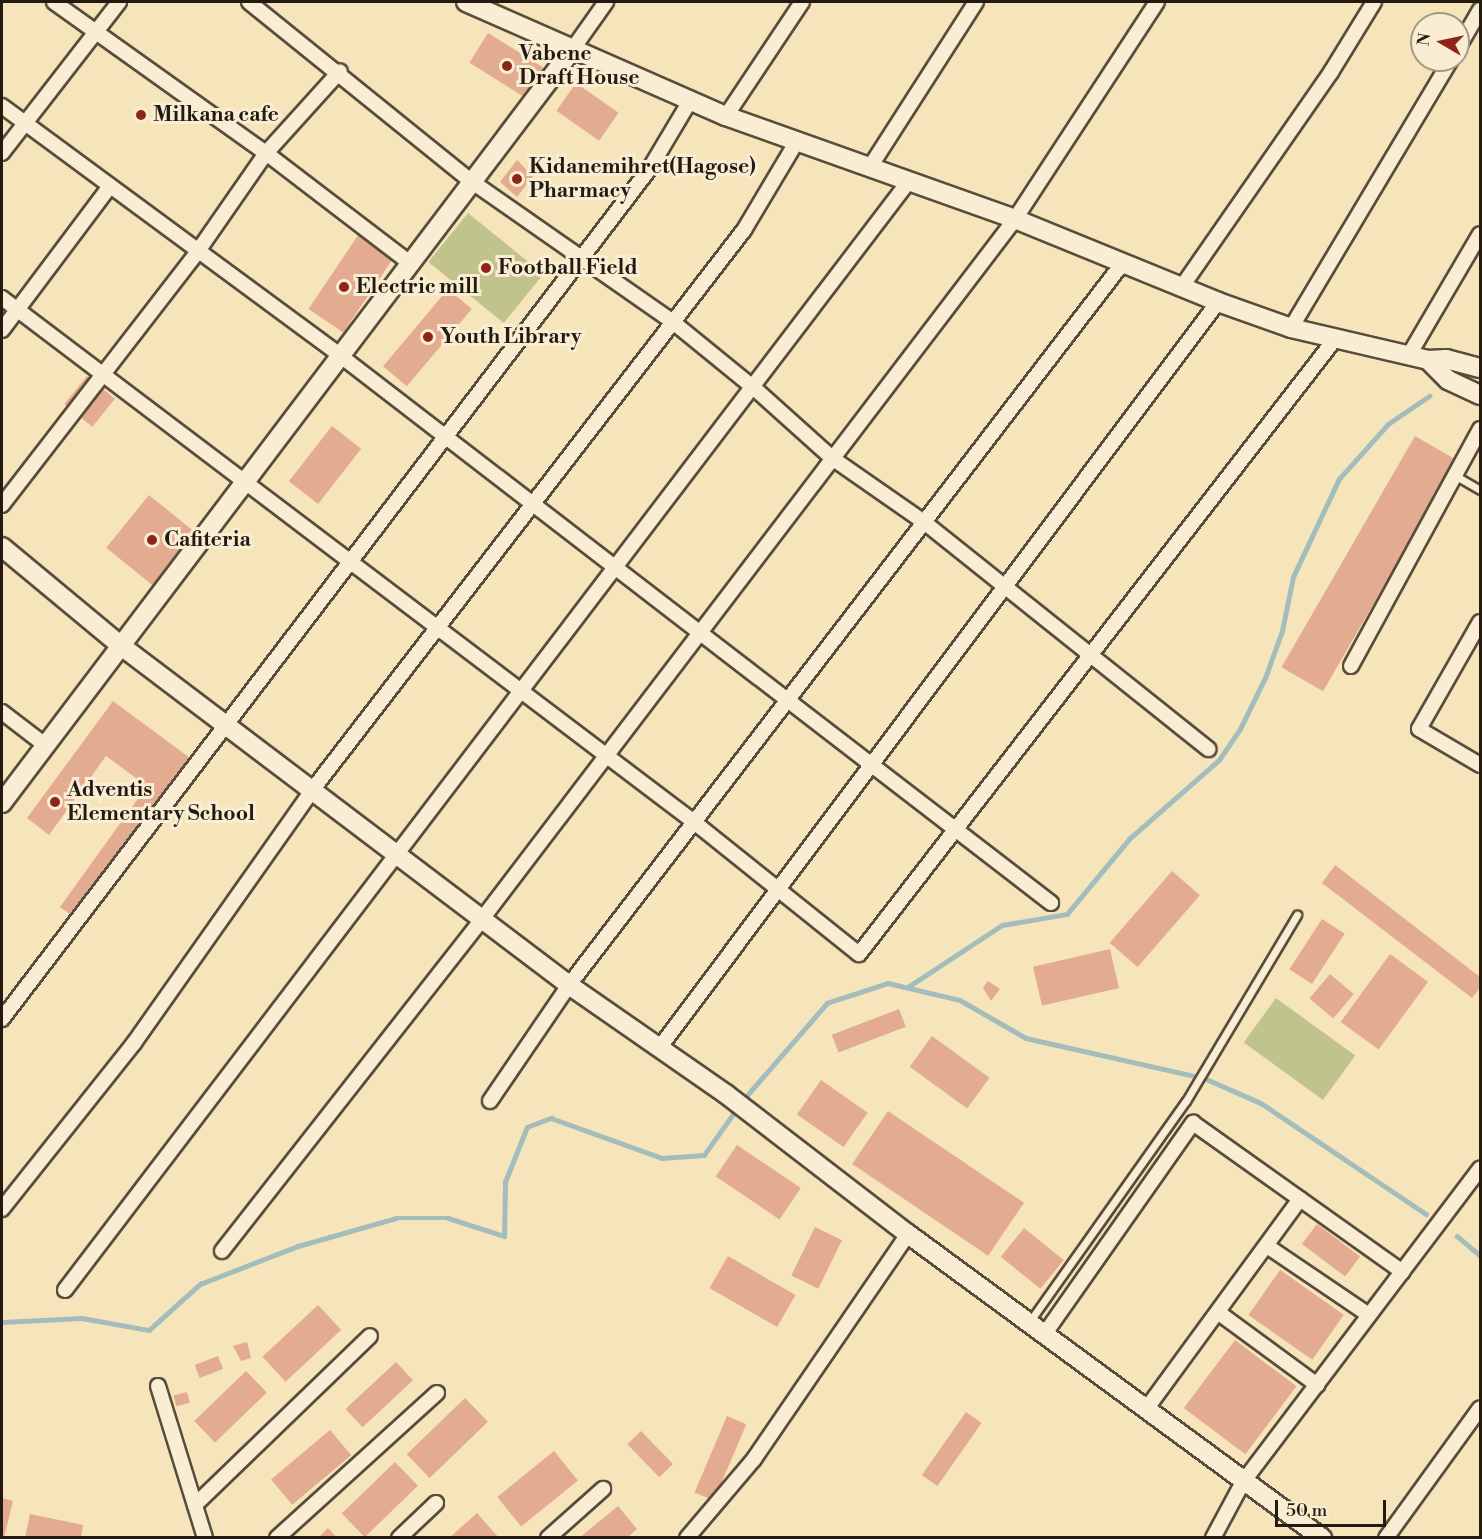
<!DOCTYPE html>
<html>
<head>
<meta charset="utf-8">
<style>
  body { margin:0 }
  #map { position:relative; width:1482px; height:1539px; overflow:hidden; background:#f6e5bb; font-family:"Libre Bodoni",serif }
  div>[style] { position:absolute }
  .green>* { inset:0; background:#c1c38d; transform-origin:0 0 }
  .stream>* { height:4.5px; margin:-2.25px; padding:0 2.25px; transform-origin:2.25px; border-radius:2.25px; background:#a3bcbc }
  .building>* { inset:0; background:#e3ab8f; transform-origin:0 0 }
  .roads { filter:drop-shadow(2px 0 #584d3c) drop-shadow(-2px 0 #584d3c) drop-shadow(0 2px #584d3c) drop-shadow(0 -2px #584d3c) }
  .service>* { height:7px; margin:-3.5px; padding:0 3.5px; transform-origin:3.5px; border-radius:3.5px; background:#f9eed3 }
  .minor>* { height:14px; margin:-7px; padding:0 7px; transform-origin:7px; border-radius:7px; background:#f9eed3 }
  .tertiary>* { height:18px; margin:-9px; padding:0 9px; transform-origin:9px; border-radius:9px; background:#f9eed3 }
  .dots>* { width:16px; height:16px; translate:-50% -50%; box-sizing:border-box; border:3px solid #f9eed3; border-radius:50% }
  span { translate:-50% -50%; white-space:nowrap; text-align:center; line-height:1.15; -webkit-text-stroke:6px #f9eed3; paint-order:stroke }
  .poi-label { font-size:21px; color:#231a12; font-weight:700 }
  .left { translate:0 -50%; text-align:left }
  .frame { position:absolute; inset:0; border:3px solid #231a12; pointer-events:none }
  .north { position:absolute; left:1410px; top:12px; width:60px; height:60px; box-sizing:border-box; background:#f9eed3; border:2px solid #a39986; border-radius:50%; rotate:279deg; font-size:16px; font-weight:700; line-height:24px; text-align:center; color:#231a12 }
  .north::after { content:''; display:block; margin:auto; width:21px; height:27px; background:#8f2418; clip-path:polygon(50% 0,100% 100%,50% 72%,0 100%) }
  .scale { position:absolute; left:1275px; top:1500px; width:111px; height:27px; box-sizing:border-box; border:3px solid #231a12; border-top:0; padding-left:8px; font-size:18px; line-height:21px; white-space:nowrap; color:#231a12; -webkit-text-stroke:4px #f9eed3; paint-order:stroke }
</style>
</head>
<body>
<div id="map">
  <div class="green">
    <div style="left:468px;top:213px;width:97px;height:63px;rotate:39deg"></div>
    <div style="left:1276px;top:998px;width:98px;height:55px;rotate:36deg"></div>
  </div>
  <div class="stream">
    <div style="left:908px;top:987px;width:113px;rotate:-33.4deg"></div>
    <div style="left:1002px;top:925px;width:66px;rotate:-9.6deg"></div>
    <div style="left:1067px;top:914px;width:97px;rotate:-50.4deg"></div>
    <div style="left:1129px;top:839px;width:120px;rotate:-41.3deg"></div>
    <div style="left:1219px;top:760px;width:37px;rotate:-56deg"></div>
    <div style="left:1240px;top:729px;width:57px;rotate:-63.9deg"></div>
    <div style="left:1265px;top:678px;width:50px;rotate:-70.1deg"></div>
    <div style="left:1282px;top:631px;width:55px;rotate:-78.5deg"></div>
    <div style="left:1293px;top:577px;width:108px;rotate:-64.9deg"></div>
    <div style="left:1339px;top:479px;width:74px;rotate:-48.3deg"></div>
    <div style="left:1388px;top:424px;width:50px;rotate:-34.3deg"></div>
    <div style="left:743px;top:1100px;width:128px;rotate:-49.1deg"></div>
    <div style="left:827px;top:1003px;width:64px;rotate:-18.2deg"></div>
    <div style="left:888px;top:983px;width:74px;rotate:13.3deg"></div>
    <div style="left:960px;top:1000px;width:76px;rotate:29.9deg"></div>
    <div style="left:1026px;top:1038px;width:182px;rotate:12.7deg"></div>
    <div style="left:1204px;top:1078px;width:62px;rotate:23.7deg"></div>
    <div style="left:1261px;top:1103px;width:199px;rotate:33.9deg"></div>
    <div style="left:1457px;top:1236px;width:30px;rotate:40deg"></div>
    <div style="left:2px;top:1322px;width:80px;rotate:-2.9deg"></div>
    <div style="left:82px;top:1318px;width:68px;rotate:10.2deg"></div>
    <div style="left:149px;top:1330px;width:69px;rotate:-42deg"></div>
    <div style="left:200px;top:1284px;width:105px;rotate:-21.2deg"></div>
    <div style="left:298px;top:1246px;width:102px;rotate:-15.9deg"></div>
    <div style="left:396px;top:1218px;width:52px"></div>
    <div style="left:448px;top:1218px;width:59px;rotate:17.8deg"></div>
    <div style="left:504px;top:1236px;width:54px;rotate:-88.9deg"></div>
    <div style="left:505px;top:1182px;width:59px;rotate:-68.2deg"></div>
    <div style="left:527px;top:1127px;width:26px;rotate:-21deg"></div>
    <div style="left:551px;top:1118px;width:118px;rotate:19.8deg"></div>
    <div style="left:662px;top:1158px;width:42px;rotate:-4.1deg"></div>
    <div style="left:704px;top:1155px;width:59px;rotate:-54.7deg"></div>
  </div>
  <div class="building">
    <div style="left:488px;top:33px;width:67px;height:35px;rotate:32deg"></div>
    <div style="left:576px;top:83px;width:52px;height:34px;rotate:35deg"></div>
    <div style="clip-path:polygon(517px 160px,533px 176px,517px 197px,500px 182px)"></div>
    <div style="left:361px;top:231px;width:42px;height:94px;rotate:34deg"></div>
    <div style="left:448px;top:289px;width:31px;height:101px;rotate:40deg"></div>
    <div style="left:87px;top:376px;width:36px;height:36px;rotate:39deg"></div>
    <div style="left:332px;top:426px;width:37px;height:70px;rotate:38deg"></div>
    <div style="left:1415px;top:436px;width:48px;height:267px;rotate:30deg"></div>
    <div style="left:149px;top:495px;width:60px;height:68px;rotate:39deg"></div>
    <div style="clip-path:polygon(113px 701px,190px 758px,74px 917px,60px 907px,147px 786px,106px 756px,49px 835px,27px 818px)"></div>
    <div style="clip-path:polygon(1335px 865px,1480px 977px,1480px 988px,1472px 998px,1322px 883px)"></div>
    <div style="left:1172px;top:871px;width:37px;height:95px;rotate:41deg"></div>
    <div style="left:1322px;top:919px;width:27px;height:60px;rotate:33deg"></div>
    <div style="left:1110px;top:949px;width:40px;height:79px;rotate:77deg"></div>
    <div style="left:1390px;top:954px;width:47px;height:84px;rotate:36deg"></div>
    <div style="left:1330px;top:974px;width:31px;height:32px;rotate:40deg"></div>
    <div style="clip-path:polygon(988px 981px,1000px 989px,991px 1001px,983px 988px)"></div>
    <div style="left:899px;top:1009px;width:19px;height:72px;rotate:69deg"></div>
    <div style="left:932px;top:1036px;width:71px;height:38px;rotate:36deg"></div>
    <div style="left:821px;top:1080px;width:57px;height:42px;rotate:35deg"></div>
    <div style="left:888px;top:1111px;width:164px;height:64px;rotate:34deg"></div>
    <div style="left:737px;top:1145px;width:77px;height:38px;rotate:34deg"></div>
    <div style="left:1317px;top:1224px;width:54px;height:25px;rotate:37deg"></div>
    <div style="left:815px;top:1227px;width:30px;height:54px;rotate:26deg"></div>
    <div style="left:1024px;top:1228px;width:51px;height:37px;rotate:39deg"></div>
    <div style="left:728px;top:1256px;width:78px;height:37px;rotate:30deg"></div>
    <div style="left:1280px;top:1270px;width:78px;height:55px;rotate:35deg"></div>
    <div style="left:318px;top:1305px;width:34px;height:76px;rotate:47deg"></div>
    <div style="left:1235px;top:1340px;width:77px;height:85px;rotate:37deg"></div>
    <div style="clip-path:polygon(247px 1342px,251px 1358px,241px 1361px,233px 1346px)"></div>
    <div style="left:218px;top:1356px;width:14px;height:25px;rotate:69deg"></div>
    <div style="left:396px;top:1362px;width:25px;height:69px;rotate:47deg"></div>
    <div style="left:246px;top:1371px;width:30px;height:72px;rotate:46deg"></div>
    <div style="left:187px;top:1392px;width:11px;height:14px;rotate:75deg"></div>
    <div style="left:465px;top:1398px;width:33px;height:81px;rotate:46deg"></div>
    <div style="left:966px;top:1412px;width:19px;height:77px;rotate:35deg"></div>
    <div style="left:727px;top:1416px;width:21px;height:83px;rotate:23deg"></div>
    <div style="left:330px;top:1430px;width:33px;height:77px;rotate:50deg"></div>
    <div style="left:641px;top:1431px;width:46px;height:19px;rotate:46deg"></div>
    <div style="left:554px;top:1451px;width:38px;height:73px;rotate:51deg"></div>
    <div style="left:395px;top:1462px;width:33px;height:74px;rotate:46deg"></div>
    <div style="clip-path:polygon(2px 1498px,13px 1501px,4px 1538px,2px 1538px)"></div>
    <div style="clip-path:polygon(618px 1506px,637px 1529px,627px 1538px,579px 1538px)"></div>
    <div style="clip-path:polygon(477px 1513px,499px 1538px,449px 1538px)"></div>
    <div style="clip-path:polygon(30px 1514px,83px 1525px,81px 1538px,25px 1538px)"></div>
    <div style="clip-path:polygon(328px 1528px,337px 1538px,318px 1538px)"></div>
  </div>
  <div class="roads">
    <div class="service">
      <div style="left:1456px;top:476px;width:28px;rotate:30deg"></div>
      <div style="left:1030px;top:1321px;width:270px;rotate:-54.7deg"></div>
      <div style="left:1186px;top:1101px;width:217px;rotate:-59.2deg"></div>
    </div>
    <div class="minor">
      <div style="left:54px;top:2px;width:260px;rotate:35.5deg"></div>
      <div style="left:266px;top:153px;width:181px;rotate:37.4deg"></div>
      <div style="left:249px;top:2px;width:285px;rotate:38.9deg"></div>
      <div style="left:471px;top:181px;width:246px;rotate:34.9deg"></div>
      <div style="left:673px;top:322px;width:104px;rotate:39.2deg"></div>
      <div style="left:754px;top:388px;width:105px;rotate:41.9deg"></div>
      <div style="left:832px;top:458px;width:112px;rotate:34.8deg"></div>
      <div style="left:924px;top:522px;width:364px;rotate:38.6deg"></div>
      <div style="left:1458px;top:48px;width:44px;rotate:-59.9deg"></div>
      <div style="left:572px;top:50px;width:59px;rotate:-54.7deg"></div>
      <div style="left:2px;top:106px;width:423px;rotate:36.4deg"></div>
      <div style="left:342px;top:357px;width:895px;rotate:37.6deg"></div>
      <div style="left:726px;top:116px;width:137px;rotate:-56.3deg"></div>
      <div style="left:2px;top:153px;width:191px;rotate:-52.2deg"></div>
      <div style="left:870px;top:167px;width:196px;rotate:-57.3deg"></div>
      <div style="left:1181px;top:288px;width:263px;rotate:-55.2deg"></div>
      <div style="left:1331px;top:72px;width:82px;rotate:-58.4deg"></div>
      <div style="left:2px;top:298px;width:868px;rotate:37.13deg"></div>
      <div style="left:694px;top:822px;width:211px;rotate:38.7deg"></div>
      <div style="left:859px;top:954px;width:778px;rotate:-52.26deg"></div>
      <div style="left:1291px;top:328px;width:312px;rotate:-59.2deg"></div>
      <div style="left:2px;top:330px;width:180px;rotate:-53.1deg"></div>
      <div style="left:1409px;top:355px;width:140px;rotate:-59.6deg"></div>
      <div style="left:2px;top:505px;width:321px;rotate:-52.3deg"></div>
      <div style="left:198px;top:251px;width:119px;rotate:-55.2deg"></div>
      <div style="left:266px;top:153px;width:110px;rotate:-47.9deg"></div>
      <div style="left:1480px;top:622px;width:123px;rotate:119.7deg"></div>
      <div style="left:1419px;top:729px;width:71px;rotate:30.5deg"></div>
      <div style="left:1351px;top:666px;width:270px;rotate:-61.4deg"></div>
      <div style="left:2px;top:712px;width:54px;rotate:37.5deg"></div>
      <div style="left:2px;top:1019px;width:1070px;rotate:-52.71deg"></div>
      <div style="left:650px;top:168px;width:78px;rotate:-59.2deg"></div>
      <div style="left:660px;top:1047px;width:931px;rotate:-53.17deg"></div>
      <div style="left:490px;top:1101px;width:140px;rotate:-55.7deg"></div>
      <div style="left:569px;top:985px;width:909px;rotate:-52.51deg"></div>
      <div style="left:2px;top:1209px;width:212px;rotate:-51.5deg"></div>
      <div style="left:134px;top:1043px;width:311px;rotate:-54.8deg"></div>
      <div style="left:313px;top:789px;width:706px;rotate:-52.37deg"></div>
      <div style="left:744px;top:230px;width:104px;rotate:-59.2deg"></div>
      <div style="left:1267px;top:1246px;width:123px;rotate:34.1deg"></div>
      <div style="left:222px;top:1251px;width:422px;rotate:-51.9deg"></div>
      <div style="left:482px;top:919px;width:880px;rotate:-52.71deg"></div>
      <div style="left:1015px;top:219px;width:259px;rotate:-56.8deg"></div>
      <div style="left:65px;top:1290px;width:1394px;rotate:-52.73deg"></div>
      <div style="left:1219px;top:1313px;width:122px;rotate:36.3deg"></div>
      <div style="left:1046px;top:1332px;width:256px;rotate:-54.9deg"></div>
      <div style="left:1193px;top:1123px;width:257px;rotate:35.4deg"></div>
      <div style="left:158px;top:1386px;width:159px;rotate:72.8deg"></div>
      <div style="left:1147px;top:1408px;width:259px;rotate:-53.8deg"></div>
      <div style="left:195px;top:1505px;width:243px;rotate:-44deg"></div>
      <div style="left:277px;top:1538px;width:216px;rotate:-42.2deg"></div>
      <div style="left:399px;top:1538px;width:51px;rotate:-43.4deg"></div>
      <div style="left:548px;top:1538px;width:74px;rotate:-41.7deg"></div>
      <div style="left:687px;top:1538px;width:104px;rotate:-49.7deg"></div>
      <div style="left:754px;top:1459px;width:273px;rotate:-55.6deg"></div>
      <div style="left:1213px;top:1538px;width:64px;rotate:-61.8deg"></div>
      <div style="left:1243px;top:1482px;width:393px;rotate:-52.9deg"></div>
      <div style="left:1386px;top:1538px;width:160px;rotate:-54.1deg"></div>
    </div>
    <div class="tertiary">
      <div style="left:466px;top:2px;width:284px;rotate:23.7deg"></div>
      <div style="left:726px;top:116px;width:307px;rotate:19.6deg"></div>
      <div style="left:1015px;top:219px;width:219px;rotate:22.2deg"></div>
      <div style="left:1218px;top:302px;width:77px;rotate:19.6deg"></div>
      <div style="left:1291px;top:328px;width:141px;rotate:13.1deg"></div>
      <div style="left:1428px;top:360px;width:18px;rotate:-3deg"></div>
      <div style="left:1446px;top:359px;width:35px;rotate:15deg"></div>
      <div style="left:1428px;top:360px;width:28px;rotate:45deg"></div>
      <div style="left:1448px;top:380px;width:35px;rotate:25deg"></div>
      <div style="left:2px;top:547px;width:153px;rotate:39.7deg"></div>
      <div style="left:120px;top:645px;width:563px;rotate:37.13deg"></div>
      <div style="left:569px;top:985px;width:191px;rotate:34.8deg"></div>
      <div style="left:726px;top:1094px;width:230px;rotate:37.6deg"></div>
      <div style="left:908px;top:1234px;width:514px;rotate:36.29deg"></div>
      <div style="left:2px;top:803px;width:944px;rotate:-52.88deg"></div>
    </div>
  </div>
  <div class="dots">
    <div style="left:507px;top:66px;background:#8f2418"></div>
    <div style="left:141px;top:115px;background:#8f2418"></div>
    <div style="left:517px;top:179px;background:#8f2418"></div>
    <div style="left:486px;top:268px;background:#8f2418"></div>
    <div style="left:344px;top:287px;background:#8f2418"></div>
    <div style="left:428px;top:337px;background:#8f2418"></div>
    <div style="left:152px;top:540px;background:#8f2418"></div>
    <div style="left:55px;top:802px;background:#8f2418"></div>
  </div>
  <div class="poi-label">
    <span class="left" style="left:519px;top:66px">Vabene<br>Draft House</span>
    <span class="left" style="left:153px;top:115px">Milkana cafe</span>
    <span class="left" style="left:529px;top:179px">Kidanemihret(Hagose)<br>Pharmacy</span>
    <span class="left" style="left:498px;top:268px">Football Field</span>
    <span class="left" style="left:356px;top:287px">Electric mill</span>
    <span class="left" style="left:440px;top:337px">Youth Library</span>
    <span class="left" style="left:164px;top:540px">Cafiteria</span>
    <span class="left" style="left:67px;top:802px">Adventis<br>Elementary School</span>
  </div>
  <div class="frame"></div>
  <div class="north">N</div>
  <div class="scale">50 m</div>
</div>
</body>
</html>
